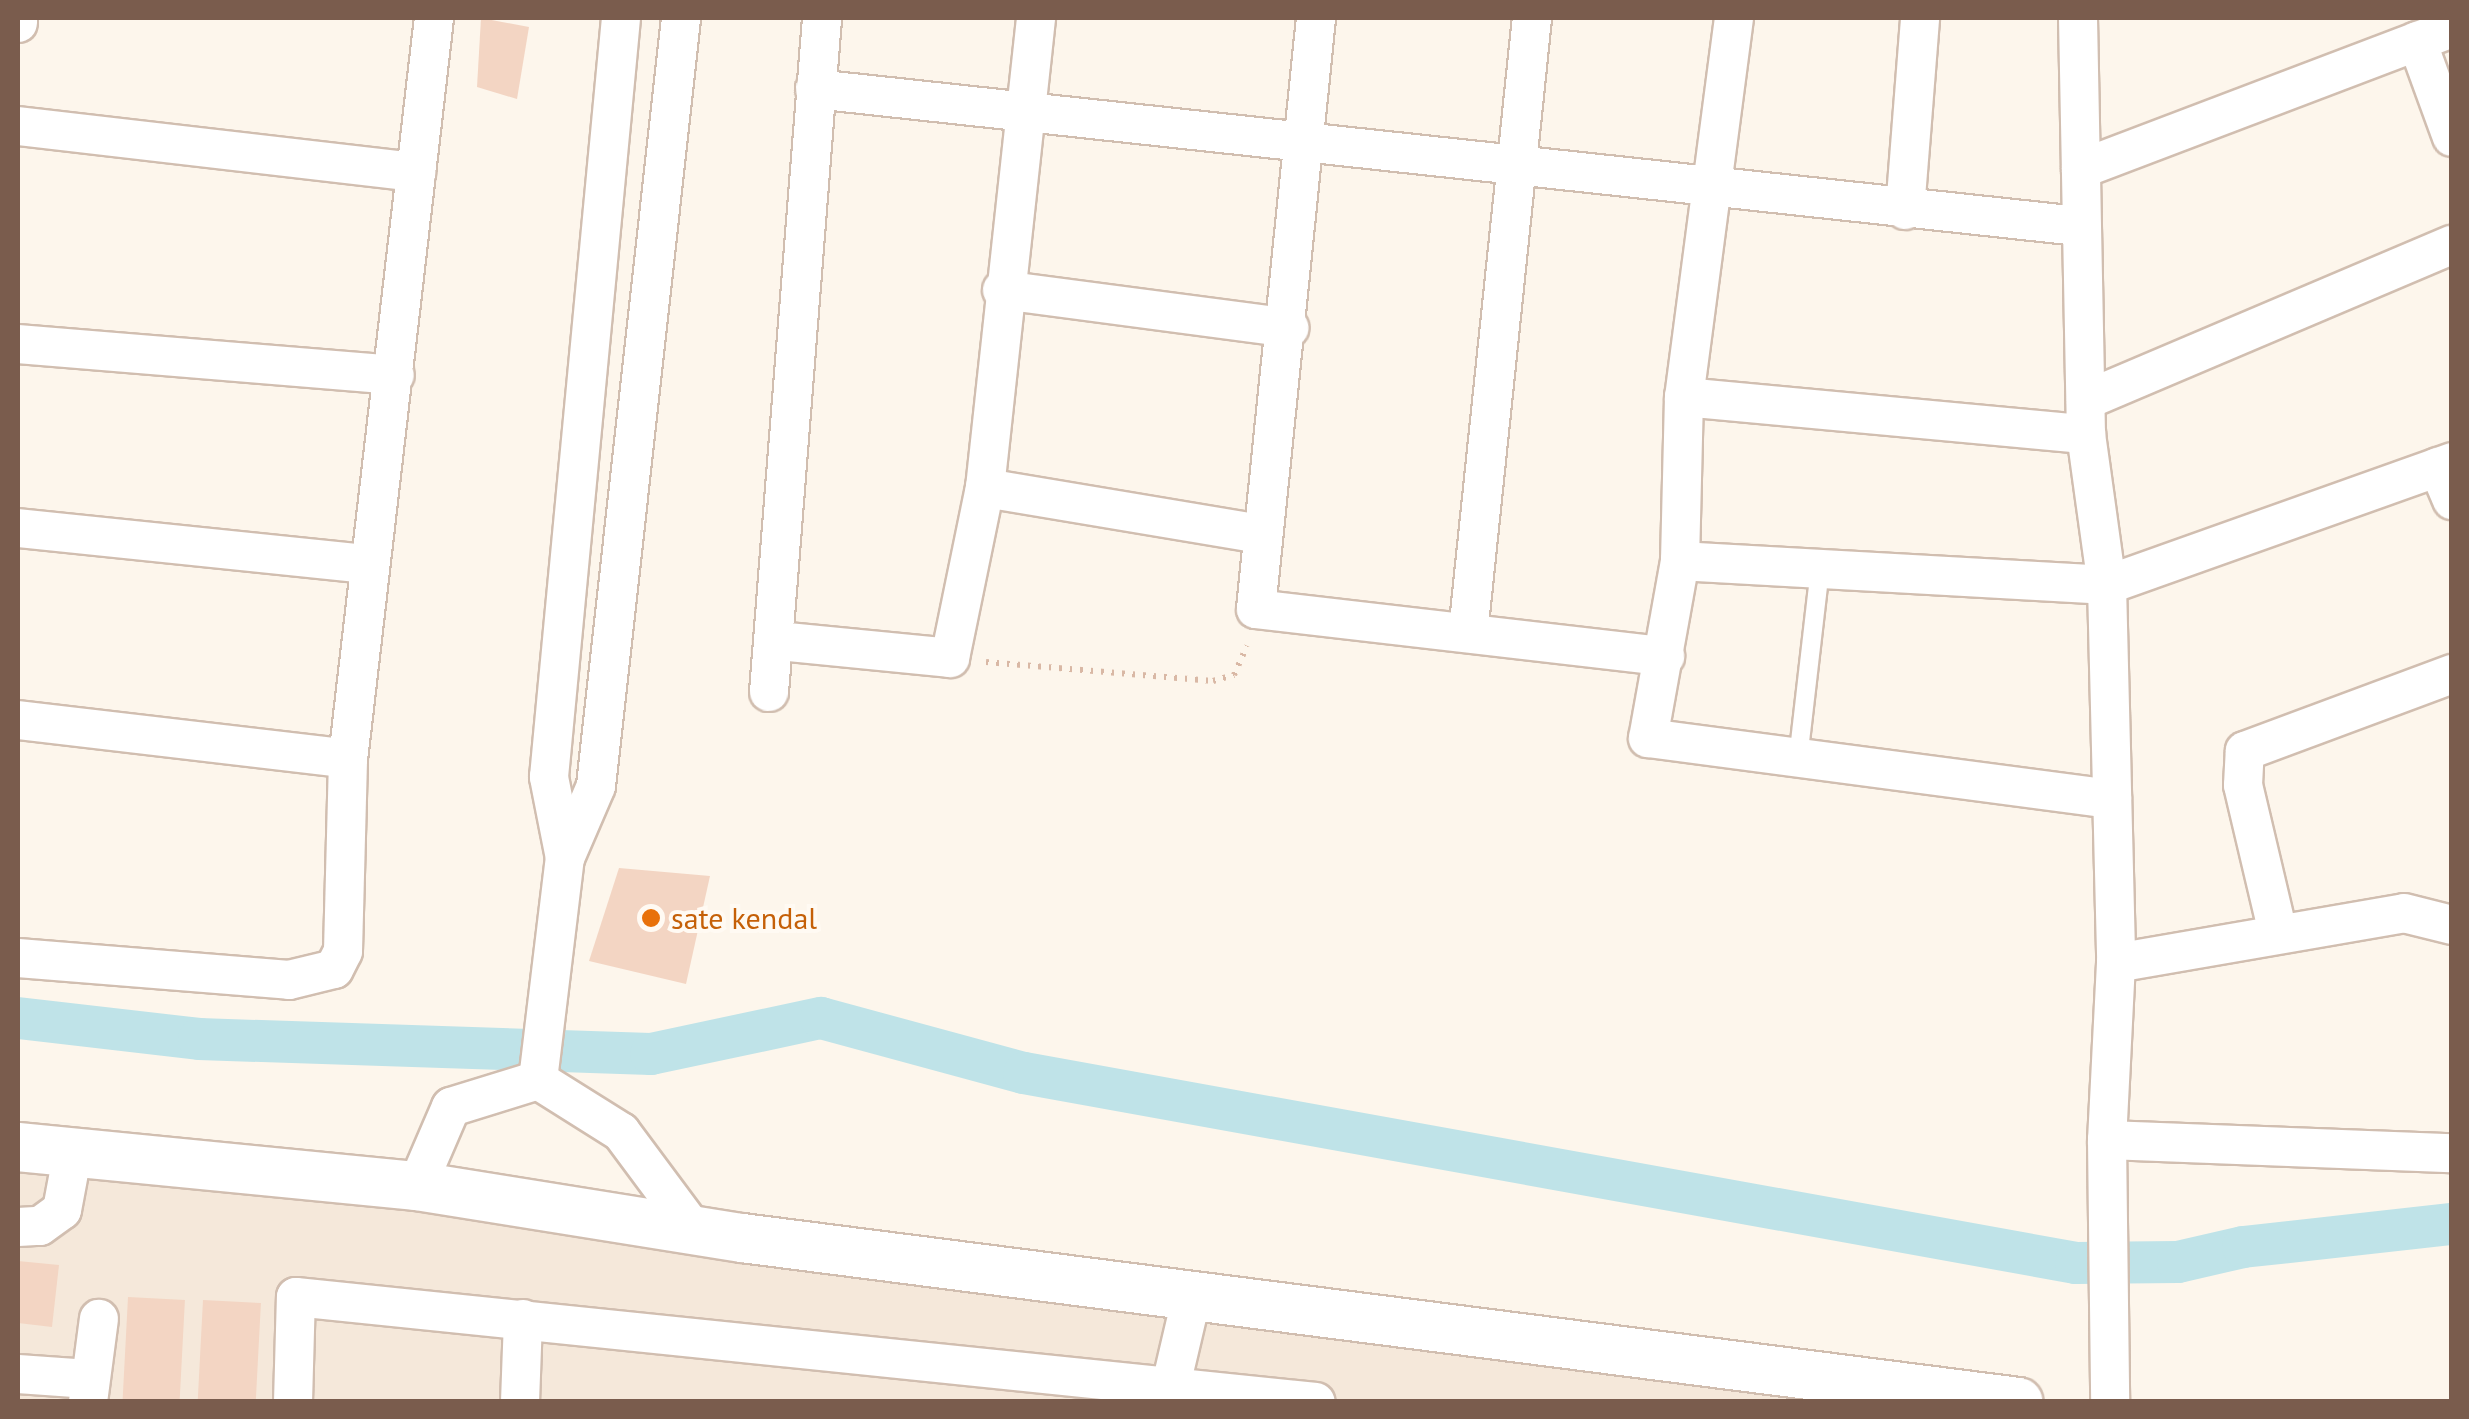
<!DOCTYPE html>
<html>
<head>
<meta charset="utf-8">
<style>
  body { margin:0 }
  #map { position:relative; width:2469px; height:1419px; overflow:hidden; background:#fdf6ec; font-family:"PT Sans",sans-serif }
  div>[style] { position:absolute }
  .residential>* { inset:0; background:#f5e8da }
  .canal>* { height:42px; margin:-21px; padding:0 21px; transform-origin:21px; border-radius:21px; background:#bfe3e8 }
  .building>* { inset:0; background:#f3d5c3; transform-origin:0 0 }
  .path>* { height:6px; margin-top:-3px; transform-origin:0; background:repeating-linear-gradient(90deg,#d9b8a5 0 2.5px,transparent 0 10.5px) }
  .roads { filter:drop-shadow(2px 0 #d1beb0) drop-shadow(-2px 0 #d1beb0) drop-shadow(0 2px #d1beb0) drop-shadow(0 -2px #d1beb0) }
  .service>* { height:18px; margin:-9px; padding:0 9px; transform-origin:9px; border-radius:9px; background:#fff }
  .minor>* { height:38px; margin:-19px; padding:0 19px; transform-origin:19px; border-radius:19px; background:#fff }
  .tertiary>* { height:48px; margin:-24px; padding:0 24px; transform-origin:24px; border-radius:24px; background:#fff }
  .dots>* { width:28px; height:28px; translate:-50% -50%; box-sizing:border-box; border:5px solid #fffaf3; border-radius:50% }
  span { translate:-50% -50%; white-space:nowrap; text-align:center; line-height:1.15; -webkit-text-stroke:8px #fffaf3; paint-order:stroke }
  .food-label { font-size:30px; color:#c56008 }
  .left { translate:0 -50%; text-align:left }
  .frame { position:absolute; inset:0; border:20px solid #7a5c4d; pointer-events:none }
</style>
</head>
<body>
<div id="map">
  <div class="residential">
    <div style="clip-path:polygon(18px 1148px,1956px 1401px,18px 1401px)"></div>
  </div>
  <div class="canal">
    <div style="left:18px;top:1018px;width:182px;rotate:6.6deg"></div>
    <div style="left:199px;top:1039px;width:452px;rotate:1.9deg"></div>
    <div style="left:651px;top:1054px;width:174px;rotate:-12deg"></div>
    <div style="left:821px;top:1018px;width:210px;rotate:15.2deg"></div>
    <div style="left:1024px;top:1073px;width:1069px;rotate:10.24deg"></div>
    <div style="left:2076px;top:1263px;width:102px;rotate:-0.6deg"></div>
    <div style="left:2178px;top:1262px;width:67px;rotate:-13deg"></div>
    <div style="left:2243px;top:1247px;width:210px;rotate:-6.3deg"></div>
  </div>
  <div class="building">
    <div style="clip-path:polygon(481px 18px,529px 27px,517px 99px,477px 87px)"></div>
    <div style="clip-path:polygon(619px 868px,710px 876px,686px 984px,589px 961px)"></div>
    <div style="clip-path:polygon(18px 1261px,59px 1265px,52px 1327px,18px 1323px)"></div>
    <div style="left:128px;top:1297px;width:57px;height:105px;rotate:3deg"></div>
    <div style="left:203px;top:1300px;width:58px;height:102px;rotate:3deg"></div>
  </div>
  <div class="path">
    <div style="left:986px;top:662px;width:228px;rotate:4.8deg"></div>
    <div style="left:1213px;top:681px;width:22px;rotate:-16deg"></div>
    <div style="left:1234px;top:675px;width:32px;rotate:-66deg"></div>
  </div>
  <div class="roads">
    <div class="service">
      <div style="left:1798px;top:759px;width:191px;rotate:-83.4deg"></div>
    </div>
    <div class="minor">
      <div style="left:1316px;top:18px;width:594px;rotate:95.8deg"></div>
      <div style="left:1256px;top:609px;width:412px;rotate:6.6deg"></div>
      <div style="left:1734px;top:18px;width:382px;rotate:97.5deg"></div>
      <div style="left:1684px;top:397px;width:164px;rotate:91.4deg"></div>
      <div style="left:1680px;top:561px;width:180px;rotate:100.2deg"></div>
      <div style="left:1648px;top:738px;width:468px;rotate:7.5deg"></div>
      <div style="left:2078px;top:18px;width:416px;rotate:88.9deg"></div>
      <div style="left:2086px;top:434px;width:152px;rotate:82.1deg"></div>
      <div style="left:2107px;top:585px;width:378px;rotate:88.6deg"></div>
      <div style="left:2116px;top:963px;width:177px;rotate:92.9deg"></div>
      <div style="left:2107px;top:1140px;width:262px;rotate:89.3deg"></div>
      <div style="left:18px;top:23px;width:5px;rotate:-90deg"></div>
      <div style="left:2417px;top:41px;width:102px;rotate:70deg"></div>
      <div style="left:815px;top:89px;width:1270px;rotate:6.19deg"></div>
      <div style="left:18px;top:126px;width:401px;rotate:6.6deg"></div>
      <div style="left:2081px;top:169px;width:397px;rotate:-20.8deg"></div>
      <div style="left:1905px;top:210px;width:193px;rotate:-85.5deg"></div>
      <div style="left:1002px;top:290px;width:290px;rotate:7.5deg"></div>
      <div style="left:18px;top:344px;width:378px;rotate:4.7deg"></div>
      <div style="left:1684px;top:397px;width:404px;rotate:5.3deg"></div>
      <div style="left:2086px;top:400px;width:397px;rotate:-23deg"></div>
      <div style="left:2438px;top:467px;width:36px;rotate:67deg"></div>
      <div style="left:985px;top:488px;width:280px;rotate:9.5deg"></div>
      <div style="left:18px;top:528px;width:352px;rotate:5.9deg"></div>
      <div style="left:1680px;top:561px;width:428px;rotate:3.2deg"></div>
      <div style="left:2107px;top:585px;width:366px;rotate:-19.6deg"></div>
      <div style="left:1468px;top:633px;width:618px;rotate:-84.06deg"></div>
      <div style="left:778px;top:641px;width:173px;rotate:5.6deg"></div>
      <div style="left:950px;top:658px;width:174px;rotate:-78.4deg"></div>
      <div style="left:985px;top:488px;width:473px;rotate:-83.8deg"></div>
      <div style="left:769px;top:692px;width:676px;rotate:-85.5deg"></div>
      <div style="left:18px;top:720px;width:332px;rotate:6.7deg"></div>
      <div style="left:565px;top:858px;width:83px;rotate:-101.2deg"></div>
      <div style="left:549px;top:777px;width:762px;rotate:-84.58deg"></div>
      <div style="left:2278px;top:933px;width:152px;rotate:-103.3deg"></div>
      <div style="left:2243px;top:785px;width:34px;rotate:-87deg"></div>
      <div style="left:2245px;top:751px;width:221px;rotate:-20.4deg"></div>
      <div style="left:18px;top:958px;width:272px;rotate:4.6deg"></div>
      <div style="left:289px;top:980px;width:46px;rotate:-13.7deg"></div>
      <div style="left:334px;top:969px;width:20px;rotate:-63deg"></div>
      <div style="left:343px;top:951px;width:192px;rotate:-88.5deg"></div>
      <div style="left:348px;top:759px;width:746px;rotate:-83.38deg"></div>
      <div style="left:2116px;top:963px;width:292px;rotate:-9.8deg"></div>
      <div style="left:2404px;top:913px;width:49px;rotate:14deg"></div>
      <div style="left:538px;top:1080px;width:224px;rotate:-83.1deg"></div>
      <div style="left:565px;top:858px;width:78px;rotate:-66.7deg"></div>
      <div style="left:596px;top:786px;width:773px;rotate:-83.68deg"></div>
      <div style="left:2107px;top:1140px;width:345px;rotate:2.2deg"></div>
      <div style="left:417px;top:1186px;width:86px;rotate:-66.7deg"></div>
      <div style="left:451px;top:1107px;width:91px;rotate:-17.2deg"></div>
      <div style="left:538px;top:1080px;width:98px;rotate:32.1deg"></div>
      <div style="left:621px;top:1132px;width:116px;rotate:53.4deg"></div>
      <div style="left:18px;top:1227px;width:22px;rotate:-3deg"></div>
      <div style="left:40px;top:1226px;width:27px;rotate:-36deg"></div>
      <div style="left:62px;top:1210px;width:60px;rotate:-79.4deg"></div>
      <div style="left:18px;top:1374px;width:71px;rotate:4deg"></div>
      <div style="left:88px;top:1402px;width:84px;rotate:-82.5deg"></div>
      <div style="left:293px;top:1402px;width:105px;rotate:-88.4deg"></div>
      <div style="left:296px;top:1297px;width:1025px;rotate:5.88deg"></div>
      <div style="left:520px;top:1402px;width:83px;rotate:-87.9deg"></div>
      <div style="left:1167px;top:1402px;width:110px;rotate:-76.8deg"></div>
    </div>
    <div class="tertiary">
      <div style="left:18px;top:1147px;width:401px;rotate:5.6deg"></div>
      <div style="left:417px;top:1186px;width:329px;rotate:9.1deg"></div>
      <div style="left:742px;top:1238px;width:1287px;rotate:7.32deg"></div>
    </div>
  </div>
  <div class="dots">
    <div style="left:651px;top:918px;background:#e8710a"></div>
  </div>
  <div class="food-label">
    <span class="left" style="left:671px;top:918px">sate kendal</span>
  </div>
  <div class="frame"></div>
</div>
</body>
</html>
